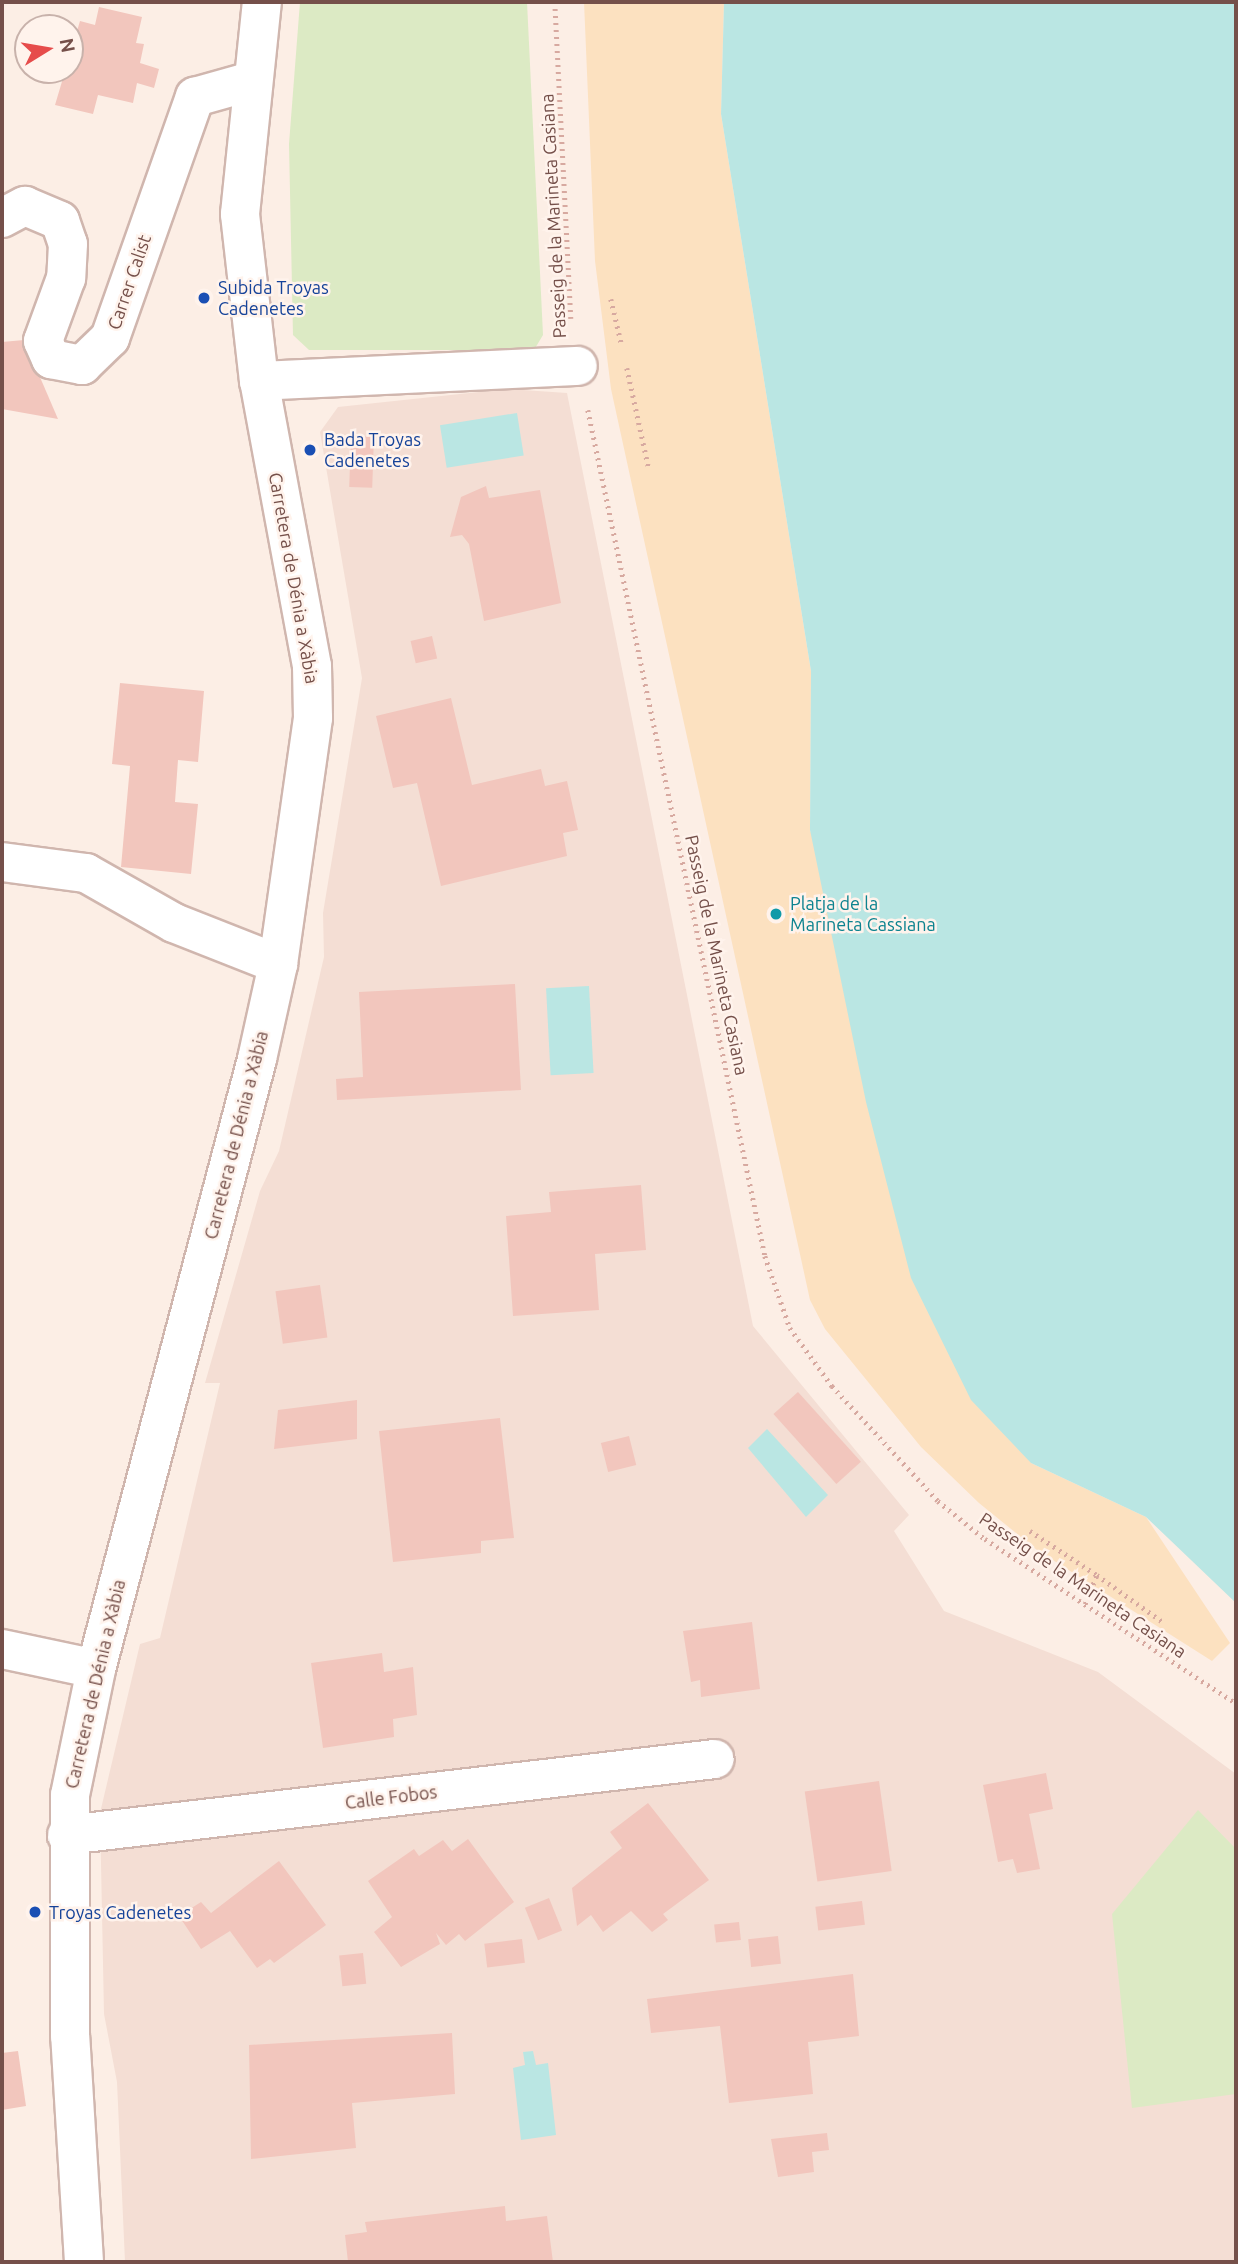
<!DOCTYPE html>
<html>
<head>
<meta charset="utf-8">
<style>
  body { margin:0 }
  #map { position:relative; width:1238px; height:2264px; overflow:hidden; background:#fceee5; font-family:Ubuntu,sans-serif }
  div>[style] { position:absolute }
  .residential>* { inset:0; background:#f4ded4 }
  .green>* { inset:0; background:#dceac4 }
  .sand>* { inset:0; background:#fce1c0 }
  .water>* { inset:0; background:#bae6e3; transform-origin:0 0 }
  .building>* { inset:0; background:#f2c6bd; transform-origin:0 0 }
  .path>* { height:4.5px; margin-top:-2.25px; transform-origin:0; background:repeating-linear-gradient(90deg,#d7a9a0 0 2px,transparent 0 7px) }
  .roads { filter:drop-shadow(2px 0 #d0b6ae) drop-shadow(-2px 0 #d0b6ae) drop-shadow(0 2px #d0b6ae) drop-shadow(0 -2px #d0b6ae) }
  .minor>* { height:38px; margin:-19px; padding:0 19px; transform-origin:19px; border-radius:19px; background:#fff }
  .dots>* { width:19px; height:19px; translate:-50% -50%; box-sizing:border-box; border:4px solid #fff3ec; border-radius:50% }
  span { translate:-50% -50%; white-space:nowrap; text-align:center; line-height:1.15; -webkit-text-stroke:5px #fff3ec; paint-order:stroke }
  .street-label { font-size:18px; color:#75504a }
  .transit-label { font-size:18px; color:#164399 }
  .left { translate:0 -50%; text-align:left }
  .culture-label { font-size:18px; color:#0d838f }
  .frame { position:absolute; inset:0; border:4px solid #75504a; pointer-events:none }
  .north { position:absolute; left:14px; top:14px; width:70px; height:70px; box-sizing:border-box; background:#fff3ec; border:2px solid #c8b2ab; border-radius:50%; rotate:79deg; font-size:19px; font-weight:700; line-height:28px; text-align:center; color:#75504a }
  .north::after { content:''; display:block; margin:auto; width:24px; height:32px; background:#e64c4b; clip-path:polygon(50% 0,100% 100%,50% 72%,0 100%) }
</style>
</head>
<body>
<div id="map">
  <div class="residential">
    <div style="clip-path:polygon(507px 389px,567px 393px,753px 1326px,909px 1515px,894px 1531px,944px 1611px,1098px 1672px,1236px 1774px,1236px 2262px,125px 2262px,117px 2082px,104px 2014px,100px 1813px,140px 1644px,160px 1638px,220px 1383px,205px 1383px,260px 1191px,279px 1151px,324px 957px,323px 913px,362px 678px,320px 432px,338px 407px)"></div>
  </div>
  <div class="green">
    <div style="clip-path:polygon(300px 2px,527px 2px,543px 335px,534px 350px,309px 350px,293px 335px,289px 144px)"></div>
    <div style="clip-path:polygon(1198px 1810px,1236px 1849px,1236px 2094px,1132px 2108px,1112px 1914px)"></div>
  </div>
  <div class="sand">
    <div style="clip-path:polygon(584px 2px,724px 2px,721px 114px,811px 671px,810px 830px,1031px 1463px,1146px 1517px,1230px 1643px,1212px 1661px,1037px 1550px,979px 1503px,921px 1447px,825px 1329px,810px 1300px,611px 389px,595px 261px)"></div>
  </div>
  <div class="water">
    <div style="clip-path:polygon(724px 2px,1236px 2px,1236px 1603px,1146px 1517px,1031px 1463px,971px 1400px,911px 1278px,866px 1102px,810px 830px,811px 671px,721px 114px)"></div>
    <div style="left:517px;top:413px;width:43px;height:78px;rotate:81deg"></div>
    <div style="left:589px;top:986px;width:87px;height:43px;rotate:87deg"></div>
    <div style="clip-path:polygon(767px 1429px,828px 1495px,806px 1517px,748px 1448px)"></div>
    <div style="clip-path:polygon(533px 2051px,536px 2065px,548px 2063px,556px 2135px,521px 2140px,513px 2068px,525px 2065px,523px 2052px)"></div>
  </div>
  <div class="building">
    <div style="clip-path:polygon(99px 7px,142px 17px,136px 43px,144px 44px,140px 63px,159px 69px,154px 88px,137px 83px,133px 103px,98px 95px,93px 114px,55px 105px,80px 21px,95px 25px)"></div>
    <div style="clip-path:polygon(24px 340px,58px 419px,2px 409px,2px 342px)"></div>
    <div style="left:351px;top:436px;width:23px;height:51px;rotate:2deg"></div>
    <div style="clip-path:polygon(486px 486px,489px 498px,540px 490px,561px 603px,484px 621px,469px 544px,462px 535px,450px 537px,461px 497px)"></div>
    <div style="left:432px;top:636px;width:23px;height:22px;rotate:77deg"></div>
    <div style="clip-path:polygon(120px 683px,204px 691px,198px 762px,178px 760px,175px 802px,198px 804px,191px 874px,121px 867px,130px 766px,112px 764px)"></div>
    <div style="clip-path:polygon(451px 698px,472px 785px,541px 769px,545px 786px,567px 781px,578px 830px,563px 833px,567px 856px,441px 886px,417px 783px,393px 788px,376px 716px)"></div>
    <div style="clip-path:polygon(515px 984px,521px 1090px,337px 1100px,336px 1079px,363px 1077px,359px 992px)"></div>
    <div style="clip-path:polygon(641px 1185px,646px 1250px,595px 1254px,599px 1310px,513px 1316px,506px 1216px,551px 1212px,549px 1192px)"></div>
    <div style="left:320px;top:1285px;width:53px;height:45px;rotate:82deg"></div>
    <div style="left:798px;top:1392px;width:94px;height:33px;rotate:48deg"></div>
    <div style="clip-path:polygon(357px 1400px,357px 1439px,274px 1449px,278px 1410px)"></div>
    <div style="clip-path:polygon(500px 1418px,514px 1538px,481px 1541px,481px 1553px,393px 1562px,379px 1431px)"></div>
    <div style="left:629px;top:1436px;width:30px;height:29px;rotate:76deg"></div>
    <div style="clip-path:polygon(752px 1622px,760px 1689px,701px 1697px,700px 1680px,691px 1682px,683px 1631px)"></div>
    <div style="clip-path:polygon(382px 1653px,384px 1672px,413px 1667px,417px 1715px,393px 1719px,394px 1737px,323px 1748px,311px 1663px)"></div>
    <div style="clip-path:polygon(1046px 1773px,1053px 1809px,1029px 1814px,1040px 1869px,1017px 1873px,1013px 1859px,998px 1862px,983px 1785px)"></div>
    <div style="left:879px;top:1781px;width:91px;height:75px;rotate:82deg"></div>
    <div style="clip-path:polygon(648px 1803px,709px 1880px,663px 1914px,668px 1920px,652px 1932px,631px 1911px,603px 1932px,591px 1915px,577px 1926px,572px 1888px,622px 1848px,610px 1832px)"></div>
    <div style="clip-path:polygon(468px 1839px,514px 1902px,465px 1941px,459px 1934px,446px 1945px,436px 1933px,440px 1944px,401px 1967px,374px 1932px,392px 1917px,368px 1881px,414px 1849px,419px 1856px,443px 1840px,452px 1851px)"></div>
    <div style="clip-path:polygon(279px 1861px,326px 1925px,274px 1963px,270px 1959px,257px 1968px,230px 1931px,201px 1949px,179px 1916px,201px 1902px,211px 1913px)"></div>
    <div style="left:549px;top:1898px;width:35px;height:26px;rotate:68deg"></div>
    <div style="left:862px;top:1901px;width:24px;height:47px;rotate:83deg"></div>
    <div style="left:739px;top:1922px;width:18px;height:25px;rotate:84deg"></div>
    <div style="left:778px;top:1936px;width:28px;height:30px;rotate:84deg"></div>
    <div style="left:522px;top:1939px;width:24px;height:38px;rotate:83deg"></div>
    <div style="left:363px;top:1953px;width:31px;height:24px;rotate:84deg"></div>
    <div style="clip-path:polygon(853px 1974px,859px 2036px,808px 2042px,813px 2094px,729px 2103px,720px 2026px,651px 2033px,647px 1999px)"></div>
    <div style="clip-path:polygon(452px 2033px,455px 2094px,352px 2103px,356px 2148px,251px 2159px,249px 2045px)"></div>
    <div style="clip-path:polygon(18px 2051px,26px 2106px,2px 2110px,2px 2053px)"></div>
    <div style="clip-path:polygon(827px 2133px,829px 2150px,812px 2152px,814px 2172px,778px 2177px,771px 2139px)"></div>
    <div style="clip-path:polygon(505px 2206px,506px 2221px,547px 2216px,553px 2262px,348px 2262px,345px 2235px,367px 2232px,365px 2222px)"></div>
  </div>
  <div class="path">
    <div style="left:555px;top:2px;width:317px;rotate:87.1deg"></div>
    <div style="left:611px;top:299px;width:48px;rotate:76.8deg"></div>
    <div style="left:627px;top:368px;width:103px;rotate:77.7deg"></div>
    <div style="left:588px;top:410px;width:864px;rotate:78.18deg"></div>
    <div style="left:765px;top:1256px;width:76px;rotate:70.9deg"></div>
    <div style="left:790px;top:1328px;width:72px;rotate:54.1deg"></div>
    <div style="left:832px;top:1386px;width:156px;rotate:47.3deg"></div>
    <div style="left:938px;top:1501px;width:60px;rotate:39deg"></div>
    <div style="left:985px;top:1539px;width:300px;rotate:33.2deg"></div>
    <div style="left:1030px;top:1531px;width:80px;rotate:33.3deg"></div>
    <div style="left:1085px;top:1604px;width:31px;rotate:-68deg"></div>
    <div style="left:1097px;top:1575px;width:81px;rotate:35.5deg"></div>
  </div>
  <div class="roads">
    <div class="minor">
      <div style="left:2px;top:218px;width:26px;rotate:-28deg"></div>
      <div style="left:25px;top:206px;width:38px;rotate:23deg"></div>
      <div style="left:60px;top:221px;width:24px;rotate:71deg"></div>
      <div style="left:68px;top:244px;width:34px;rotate:93deg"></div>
      <div style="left:66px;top:278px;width:67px;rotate:110.1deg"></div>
      <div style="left:43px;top:341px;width:20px;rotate:66deg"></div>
      <div style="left:51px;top:359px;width:32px;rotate:11deg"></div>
      <div style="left:82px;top:365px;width:39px;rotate:-44deg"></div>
      <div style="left:110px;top:338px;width:256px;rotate:-70.6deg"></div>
      <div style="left:195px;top:97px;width:59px;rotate:-15.7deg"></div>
      <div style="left:259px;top:381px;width:319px;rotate:-2.7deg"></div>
      <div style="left:2px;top:862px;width:85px;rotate:7.5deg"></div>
      <div style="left:86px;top:873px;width:101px;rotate:29.6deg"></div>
      <div style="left:174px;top:923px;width:112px;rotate:21.5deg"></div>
      <div style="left:2px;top:1649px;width:96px;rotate:12deg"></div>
      <div style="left:67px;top:1835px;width:652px;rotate:-6.69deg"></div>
      <div style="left:84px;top:2262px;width:226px;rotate:-93.5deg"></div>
      <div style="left:70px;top:2036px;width:241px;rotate:-90deg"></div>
      <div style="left:70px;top:1795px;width:129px;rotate:-78.3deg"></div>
      <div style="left:96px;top:1669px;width:631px;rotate:-75.21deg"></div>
      <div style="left:257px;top:1059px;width:97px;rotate:-77.5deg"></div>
      <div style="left:278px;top:964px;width:248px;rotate:-81.9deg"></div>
      <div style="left:313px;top:718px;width:52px;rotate:-91.1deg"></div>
      <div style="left:312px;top:666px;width:290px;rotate:-100.5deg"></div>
      <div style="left:259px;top:381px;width:168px;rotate:-96.5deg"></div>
      <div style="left:240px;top:214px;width:213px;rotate:-84.1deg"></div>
    </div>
  </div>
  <div class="dots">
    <div style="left:204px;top:298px;background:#1a4fb4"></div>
    <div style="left:310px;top:450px;background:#1a4fb4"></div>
    <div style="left:776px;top:914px;background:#0f9aa8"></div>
    <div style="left:35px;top:1912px;background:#1a4fb4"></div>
  </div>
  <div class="street-label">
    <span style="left:553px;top:216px;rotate:-93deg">Passeig de la Marineta Casiana</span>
    <span style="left:129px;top:282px;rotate:-71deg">Carrer Calist</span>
    <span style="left:294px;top:578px;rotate:80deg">Carretera de Dénia a Xàbia</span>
    <span style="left:717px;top:955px;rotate:78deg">Passeig de la Marineta Casiana</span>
    <span style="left:236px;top:1135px;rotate:-76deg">Carretera de Dénia a Xàbia</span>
    <span style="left:1083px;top:1585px;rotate:34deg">Passeig de la Marineta Casiana</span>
    <span style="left:95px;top:1684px;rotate:-77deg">Carretera de Dénia a Xàbia</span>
    <span style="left:391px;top:1797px;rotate:-7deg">Calle Fobos</span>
  </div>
  <div class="transit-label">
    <span class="left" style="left:218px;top:298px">Subida Troyas<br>Cadenetes</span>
    <span class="left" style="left:324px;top:450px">Bada Troyas<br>Cadenetes</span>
    <span class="left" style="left:49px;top:1912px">Troyas Cadenetes</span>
  </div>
  <div class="culture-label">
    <span class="left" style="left:790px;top:914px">Platja de la<br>Marineta Cassiana</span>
  </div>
  <div class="frame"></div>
  <div class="north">N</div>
</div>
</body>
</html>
